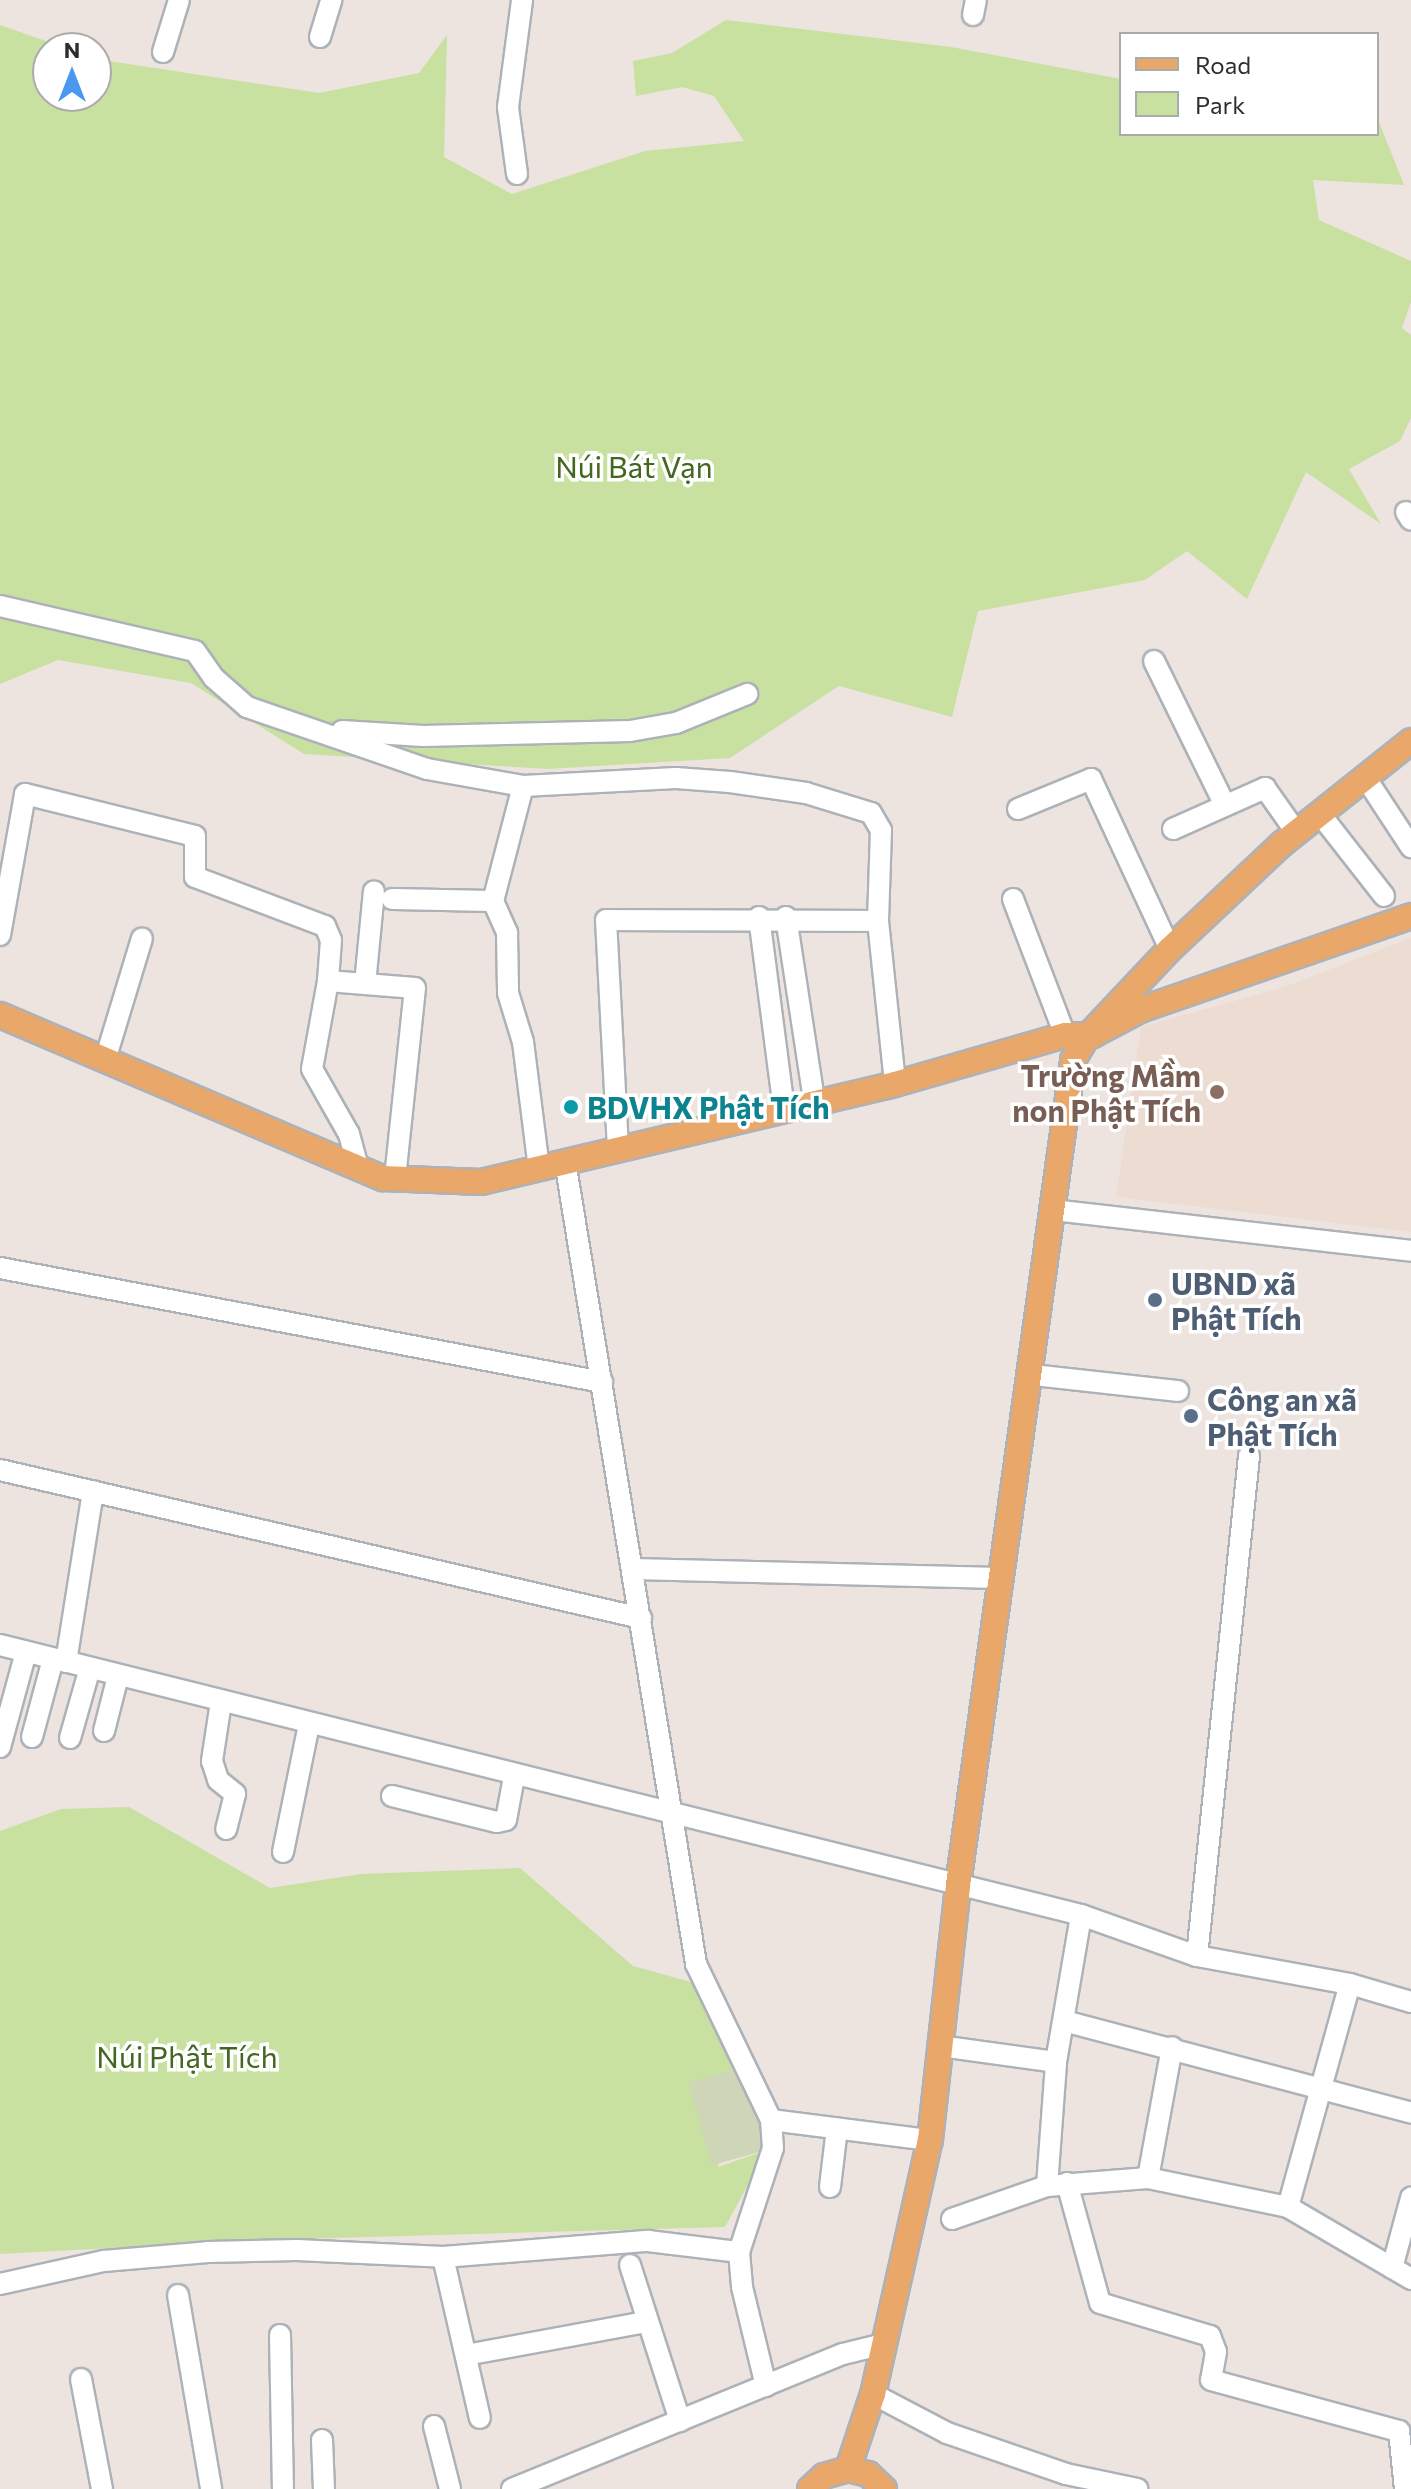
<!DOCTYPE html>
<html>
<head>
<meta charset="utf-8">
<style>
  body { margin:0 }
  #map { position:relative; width:1411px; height:2489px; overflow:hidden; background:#ede4e0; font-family:Commissioner,sans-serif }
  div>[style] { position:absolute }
  .education>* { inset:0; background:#eddcd1 }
  .green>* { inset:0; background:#c8e0a0 }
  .cemetery>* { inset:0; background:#cfd6b8; transform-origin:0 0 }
  .roads { filter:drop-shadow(2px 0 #adb2b8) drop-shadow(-2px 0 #adb2b8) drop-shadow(0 2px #adb2b8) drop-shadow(0 -2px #adb2b8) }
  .minor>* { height:20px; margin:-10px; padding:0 10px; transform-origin:10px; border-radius:10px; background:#fff }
  .major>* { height:24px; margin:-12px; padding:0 12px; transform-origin:12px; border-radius:12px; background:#e9a769 }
  .dots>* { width:22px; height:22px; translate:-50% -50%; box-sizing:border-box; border:4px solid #fff; border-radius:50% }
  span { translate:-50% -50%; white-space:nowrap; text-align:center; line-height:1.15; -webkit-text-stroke:7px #fff; paint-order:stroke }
  .park-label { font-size:30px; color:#42671f }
  .education-label { font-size:30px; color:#785e54; font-weight:700 }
  .right { translate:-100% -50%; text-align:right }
  .culture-label { font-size:30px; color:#0d838f; font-weight:700 }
  .left { translate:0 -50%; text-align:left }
  .service-label { font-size:30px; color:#4e5e75; font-weight:700 }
  .legend { position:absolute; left:1119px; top:32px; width:260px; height:104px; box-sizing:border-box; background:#fff; border:2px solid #ababab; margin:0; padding:10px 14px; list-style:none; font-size:24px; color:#2d2d2d }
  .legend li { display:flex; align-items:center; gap:16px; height:40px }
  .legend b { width:40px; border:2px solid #ababab }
  .north { position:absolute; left:32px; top:32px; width:80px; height:80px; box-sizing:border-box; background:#fff; border:2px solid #ababab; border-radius:50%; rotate:0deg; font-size:22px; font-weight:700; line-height:32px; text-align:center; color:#2d2d2d }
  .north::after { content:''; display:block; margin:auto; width:28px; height:36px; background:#4a98f0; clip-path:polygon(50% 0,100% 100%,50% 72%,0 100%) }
</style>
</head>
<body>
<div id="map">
  <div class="education">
    <div style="clip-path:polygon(1411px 938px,1411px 1232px,1116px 1197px,1141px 1027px,1287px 986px)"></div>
  </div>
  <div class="green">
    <div style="clip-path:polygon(726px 20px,951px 47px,1121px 79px,1121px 134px,1377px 134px,1377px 117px,1404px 185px,1313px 180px,1319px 220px,1411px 261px,1411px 302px,1402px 328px,1411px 335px,1411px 418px,1400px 441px,1349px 469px,1381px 524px,1306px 472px,1247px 599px,1187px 551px,1145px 580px,978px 611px,952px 717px,839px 686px,730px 758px,548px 769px,304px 754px,191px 683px,58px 660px,0 684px,0 25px,66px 48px,48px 48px,48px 96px,96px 96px,96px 59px,319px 93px,419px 73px,447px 35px,444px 157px,512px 194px,645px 151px,744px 141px,714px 96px,682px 87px,636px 96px,633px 61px,672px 53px)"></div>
    <div style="clip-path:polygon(129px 1807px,270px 1888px,361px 1874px,520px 1868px,633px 1966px,698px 1984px,743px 2067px,718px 2167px,767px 2150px,725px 2227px,262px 2240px,0 2254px,0 1831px,61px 1809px)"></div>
  </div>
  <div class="cemetery">
    <div style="left:743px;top:2067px;width:86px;height:57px;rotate:74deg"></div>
  </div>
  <div class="roads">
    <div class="minor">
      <div style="left:973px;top:15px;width:15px;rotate:-79deg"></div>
      <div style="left:320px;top:37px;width:39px;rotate:-73deg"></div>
      <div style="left:163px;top:52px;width:54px;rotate:-72.9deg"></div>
      <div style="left:517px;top:174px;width:68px;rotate:-97.7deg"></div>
      <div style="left:508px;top:107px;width:108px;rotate:-82.5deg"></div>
      <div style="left:1406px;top:512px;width:9px;rotate:58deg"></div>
      <div style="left:0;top:606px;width:200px;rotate:13deg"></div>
      <div style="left:195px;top:651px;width:33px;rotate:55deg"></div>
      <div style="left:214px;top:678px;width:44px;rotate:41.3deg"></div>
      <div style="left:247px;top:707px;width:190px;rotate:19deg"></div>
      <div style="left:427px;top:769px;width:97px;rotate:10deg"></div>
      <div style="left:523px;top:786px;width:153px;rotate:-3deg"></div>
      <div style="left:676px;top:778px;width:54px;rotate:4.2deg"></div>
      <div style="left:730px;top:782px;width:77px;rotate:8.2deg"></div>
      <div style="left:806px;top:793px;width:68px;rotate:17.1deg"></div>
      <div style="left:871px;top:813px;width:20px;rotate:60deg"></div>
      <div style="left:881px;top:830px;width:91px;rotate:91.9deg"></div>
      <div style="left:878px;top:921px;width:164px;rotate:84deg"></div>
      <div style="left:1154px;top:661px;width:158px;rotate:63.8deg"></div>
      <div style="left:342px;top:731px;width:81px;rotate:3.5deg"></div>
      <div style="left:423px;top:736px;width:207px;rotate:-1.4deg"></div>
      <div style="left:630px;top:731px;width:47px;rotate:-9.9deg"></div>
      <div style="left:676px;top:723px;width:77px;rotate:-22.2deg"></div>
      <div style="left:1365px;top:777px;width:84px;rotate:56.7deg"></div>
      <div style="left:523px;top:786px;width:119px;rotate:104.6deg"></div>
      <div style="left:493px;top:901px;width:35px;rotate:66deg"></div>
      <div style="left:507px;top:933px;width:60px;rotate:89deg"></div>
      <div style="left:508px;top:993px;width:51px;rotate:73deg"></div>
      <div style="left:523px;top:1042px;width:127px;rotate:82.8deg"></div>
      <div style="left:1018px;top:809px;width:79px;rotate:-22.3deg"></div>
      <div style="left:1091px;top:779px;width:187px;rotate:65.1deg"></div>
      <div style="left:1320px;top:814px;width:104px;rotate:52deg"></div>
      <div style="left:1173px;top:829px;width:101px;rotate:-24deg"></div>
      <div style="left:1265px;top:788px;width:54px;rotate:54.8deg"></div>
      <div style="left:392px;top:899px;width:101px;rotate:1.1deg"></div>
      <div style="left:1013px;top:899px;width:146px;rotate:69.1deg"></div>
      <div style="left:759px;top:917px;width:195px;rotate:82.6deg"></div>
      <div style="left:786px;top:917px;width:186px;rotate:81.3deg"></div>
      <div style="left:0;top:935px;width:143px;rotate:-79.9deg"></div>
      <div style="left:25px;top:794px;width:175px;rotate:13.9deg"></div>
      <div style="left:195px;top:836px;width:41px;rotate:90deg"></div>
      <div style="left:195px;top:877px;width:139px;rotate:20.7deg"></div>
      <div style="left:325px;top:926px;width:15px;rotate:67deg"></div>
      <div style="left:331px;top:940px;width:41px;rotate:94.2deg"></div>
      <div style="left:328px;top:981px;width:89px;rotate:100.3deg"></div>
      <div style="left:312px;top:1069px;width:75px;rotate:60.4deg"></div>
      <div style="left:349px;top:1134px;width:34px;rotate:75deg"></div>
      <div style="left:328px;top:981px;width:87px;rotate:4.6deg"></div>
      <div style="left:415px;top:988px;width:192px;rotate:96deg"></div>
      <div style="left:365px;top:984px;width:93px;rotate:-84.5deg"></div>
      <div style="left:105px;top:1060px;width:127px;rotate:-73.1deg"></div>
      <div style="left:618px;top:1149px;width:229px;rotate:-93deg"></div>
      <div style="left:606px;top:920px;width:272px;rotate:0.2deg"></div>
      <div style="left:565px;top:1161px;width:814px;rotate:80.73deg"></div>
      <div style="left:696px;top:1964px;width:173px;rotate:64.3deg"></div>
      <div style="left:771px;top:2120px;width:28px;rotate:86deg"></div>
      <div style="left:773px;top:2148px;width:109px;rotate:108.1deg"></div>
      <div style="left:739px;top:2252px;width:35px;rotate:85deg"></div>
      <div style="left:742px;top:2287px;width:102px;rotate:76.4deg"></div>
      <div style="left:1053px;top:1210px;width:360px;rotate:6.5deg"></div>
      <div style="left:0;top:1268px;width:613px;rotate:10.72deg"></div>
      <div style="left:1033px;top:1375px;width:146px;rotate:6.3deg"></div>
      <div style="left:0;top:1470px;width:658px;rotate:13deg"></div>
      <div style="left:633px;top:1569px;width:366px;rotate:1.4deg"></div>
      <div style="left:0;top:1645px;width:1114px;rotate:14.02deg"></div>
      <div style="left:1081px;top:1915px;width:123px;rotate:19.5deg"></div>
      <div style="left:1197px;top:1956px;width:156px;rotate:10.4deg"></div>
      <div style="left:1350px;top:1984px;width:64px;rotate:16.4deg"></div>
      <div style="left:66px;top:1662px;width:173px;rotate:-81deg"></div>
      <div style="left:221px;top:1702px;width:60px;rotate:98.7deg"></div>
      <div style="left:212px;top:1761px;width:20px;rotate:72deg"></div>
      <div style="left:218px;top:1780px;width:22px;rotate:39deg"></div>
      <div style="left:235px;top:1794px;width:36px;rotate:104deg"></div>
      <div style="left:104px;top:1731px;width:57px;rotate:-75.7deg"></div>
      <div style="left:32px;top:1737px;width:81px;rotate:-74.9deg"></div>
      <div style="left:70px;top:1738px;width:73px;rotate:-74.1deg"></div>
      <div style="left:0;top:1747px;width:98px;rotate:-74.7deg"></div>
      <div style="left:392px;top:1796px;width:108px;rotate:13.9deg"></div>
      <div style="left:497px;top:1822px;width:9px;rotate:-13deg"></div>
      <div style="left:506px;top:1820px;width:44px;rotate:-79.5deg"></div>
      <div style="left:283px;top:1852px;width:131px;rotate:-78.5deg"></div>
      <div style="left:1197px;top:1956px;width:503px;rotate:-84.06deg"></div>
      <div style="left:1064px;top:2021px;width:359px;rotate:14.8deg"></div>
      <div style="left:940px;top:2046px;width:117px;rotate:7.9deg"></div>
      <div style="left:771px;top:2120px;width:160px;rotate:7.2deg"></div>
      <div style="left:1148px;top:2178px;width:133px;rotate:-79.6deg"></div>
      <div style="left:1067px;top:2183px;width:124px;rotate:74.6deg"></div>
      <div style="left:1100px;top:2303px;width:115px;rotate:16.7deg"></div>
      <div style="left:1210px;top:2336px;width:17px;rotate:69deg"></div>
      <div style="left:1216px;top:2352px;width:28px;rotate:100deg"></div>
      <div style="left:1211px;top:2380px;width:195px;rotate:15.2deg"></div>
      <div style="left:1399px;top:2431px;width:58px;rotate:84.1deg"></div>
      <div style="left:1047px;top:2186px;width:124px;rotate:-85.8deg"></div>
      <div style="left:1056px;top:2062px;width:149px;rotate:-80.3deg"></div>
      <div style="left:830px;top:2187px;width:59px;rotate:-83.2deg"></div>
      <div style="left:1288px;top:2207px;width:231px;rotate:-74.5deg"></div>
      <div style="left:952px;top:2219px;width:101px;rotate:-19.2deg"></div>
      <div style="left:1047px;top:2186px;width:101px;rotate:-4.5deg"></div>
      <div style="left:1148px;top:2178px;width:143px;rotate:11.7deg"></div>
      <div style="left:1288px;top:2207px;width:143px;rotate:30.3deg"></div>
      <div style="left:443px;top:2257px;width:165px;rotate:77.1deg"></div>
      <div style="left:630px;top:2265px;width:164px;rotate:72.2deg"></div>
      <div style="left:1392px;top:2268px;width:73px;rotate:-74.8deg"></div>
      <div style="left:0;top:2284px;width:107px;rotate:-12.5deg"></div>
      <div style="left:104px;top:2261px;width:104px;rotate:-4.9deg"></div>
      <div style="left:208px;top:2252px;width:89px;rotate:-1.3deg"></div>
      <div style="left:297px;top:2250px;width:146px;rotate:2.7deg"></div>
      <div style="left:443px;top:2257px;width:206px;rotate:-4.5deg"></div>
      <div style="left:648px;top:2241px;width:92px;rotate:6.9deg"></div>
      <div style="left:178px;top:2295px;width:197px;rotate:80.3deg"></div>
      <div style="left:280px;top:2335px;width:154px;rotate:88.9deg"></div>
      <div style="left:466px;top:2355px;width:182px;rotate:-10.4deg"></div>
      <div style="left:81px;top:2379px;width:112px;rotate:79.2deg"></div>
      <div style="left:873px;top:2394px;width:84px;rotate:27.8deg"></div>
      <div style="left:947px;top:2433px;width:126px;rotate:19deg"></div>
      <div style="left:1066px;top:2474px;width:73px;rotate:11.9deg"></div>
      <div style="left:434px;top:2426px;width:65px;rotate:75.7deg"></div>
      <div style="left:322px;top:2440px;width:49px;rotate:87.7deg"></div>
      <div style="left:512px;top:2489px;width:357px;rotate:-22.2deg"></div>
      <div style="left:843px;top:2354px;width:42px;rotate:-13.7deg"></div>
    </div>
    <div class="major">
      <div style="left:0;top:1015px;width:416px;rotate:23.1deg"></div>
      <div style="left:383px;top:1178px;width:98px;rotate:2.3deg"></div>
      <div style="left:481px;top:1182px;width:425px;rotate:-13.3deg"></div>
      <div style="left:895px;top:1084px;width:177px;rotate:-16.1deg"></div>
      <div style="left:1065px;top:1035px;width:28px"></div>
      <div style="left:1093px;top:1035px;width:53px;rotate:-28deg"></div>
      <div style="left:1140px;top:1010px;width:287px;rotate:-19.1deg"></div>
      <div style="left:848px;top:2469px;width:79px;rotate:-71.6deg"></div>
      <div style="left:873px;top:2394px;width:260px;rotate:-77.4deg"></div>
      <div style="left:930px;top:2140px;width:257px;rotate:-83.7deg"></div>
      <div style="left:958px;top:1885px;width:833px;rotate:-82.06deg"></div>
      <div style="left:1073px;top:1060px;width:27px;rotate:-59deg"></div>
      <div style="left:1087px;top:1037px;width:121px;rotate:-46.7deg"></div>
      <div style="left:1170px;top:949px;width:154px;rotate:-43.2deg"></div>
      <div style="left:1282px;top:844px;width:165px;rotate:-38.6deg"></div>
      <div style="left:810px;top:2489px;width:19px;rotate:-43deg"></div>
      <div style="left:824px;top:2476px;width:25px;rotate:-16deg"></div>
      <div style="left:848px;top:2469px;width:21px;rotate:14deg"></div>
      <div style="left:868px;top:2474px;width:22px;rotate:43deg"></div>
    </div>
  </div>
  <div class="dots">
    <div style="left:1217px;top:1092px;background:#8d6e63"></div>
    <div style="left:571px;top:1107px;background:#0f9aa8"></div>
    <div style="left:1155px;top:1300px;background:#5c6f8a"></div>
    <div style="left:1191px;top:1416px;background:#5c6f8a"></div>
  </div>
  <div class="park-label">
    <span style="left:634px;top:466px">Núi Bát Vạn</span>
    <span style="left:187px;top:2056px">Núi Phật Tích</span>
  </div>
  <div class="education-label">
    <span class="right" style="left:1201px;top:1092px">Trường Mầm<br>non Phật Tích</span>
  </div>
  <div class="culture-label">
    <span class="left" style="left:587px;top:1107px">BDVHX Phật Tích</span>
  </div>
  <div class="service-label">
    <span class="left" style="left:1171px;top:1300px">UBND xã<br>Phật Tích</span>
    <span class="left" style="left:1207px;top:1416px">Công an xã<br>Phật Tích</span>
  </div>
  <ul class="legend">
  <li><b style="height:10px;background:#e9a769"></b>Road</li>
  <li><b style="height:22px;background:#c8e0a0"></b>Park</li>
  </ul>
  <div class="north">N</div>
</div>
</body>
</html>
